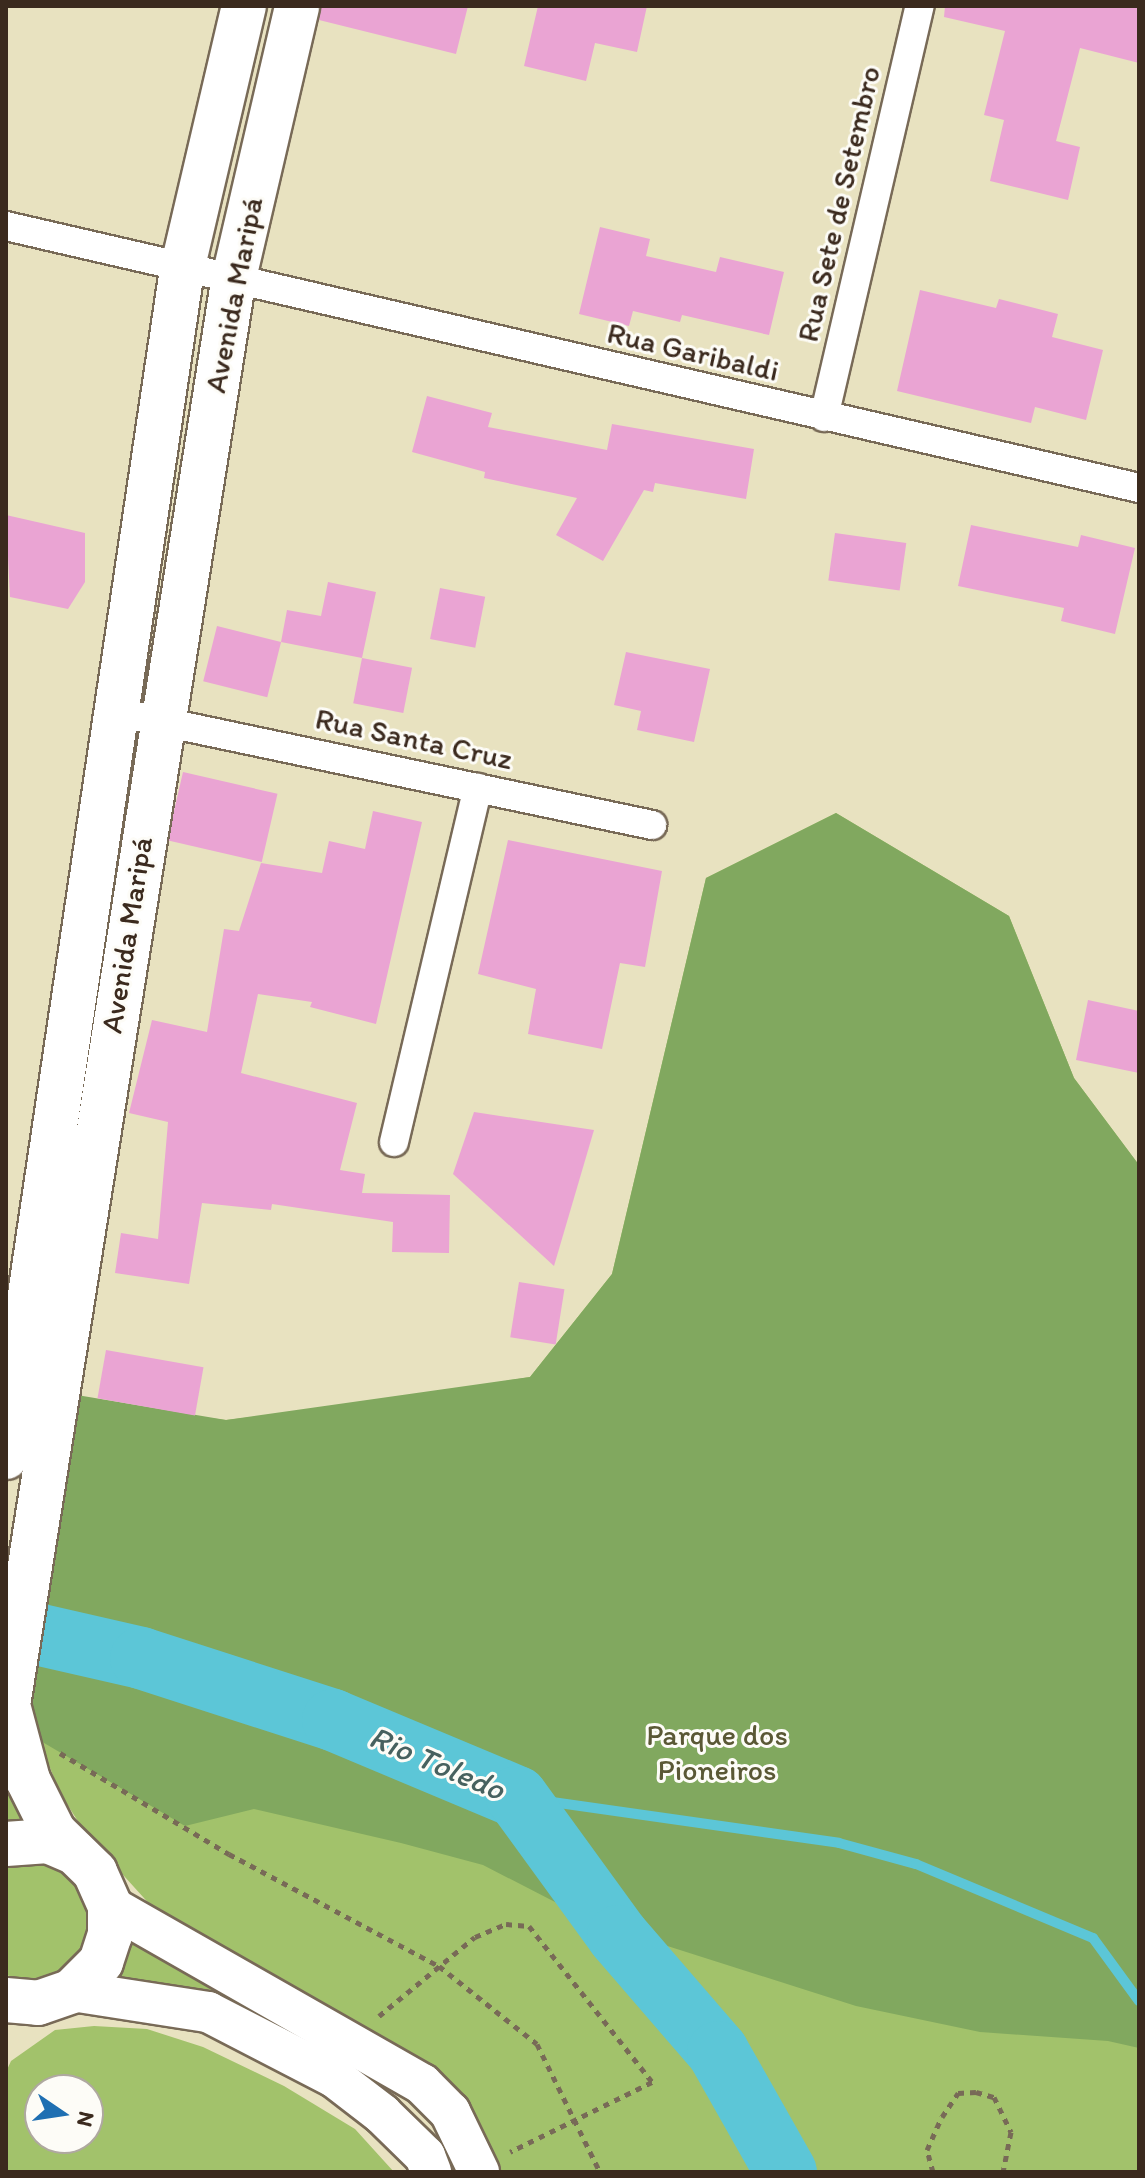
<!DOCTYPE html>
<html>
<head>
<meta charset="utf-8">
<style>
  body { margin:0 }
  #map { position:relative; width:1145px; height:2178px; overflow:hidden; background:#e8e2c0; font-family:Itim,sans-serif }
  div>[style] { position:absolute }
  .green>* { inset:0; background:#a2c26b }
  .forest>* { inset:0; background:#81a85f }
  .stream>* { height:10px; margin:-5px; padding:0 5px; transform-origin:5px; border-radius:5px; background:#5cc6d7 }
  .river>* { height:62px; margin:-31px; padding:0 31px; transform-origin:31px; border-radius:31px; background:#5cc6d7 }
  .building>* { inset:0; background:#eaa4d3; transform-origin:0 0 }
  .path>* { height:5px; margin-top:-2.5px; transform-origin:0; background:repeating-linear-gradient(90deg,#786a57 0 6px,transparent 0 12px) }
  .roads { filter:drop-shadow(2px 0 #786a57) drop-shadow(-2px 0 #786a57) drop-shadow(0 2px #786a57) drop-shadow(0 -2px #786a57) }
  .street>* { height:28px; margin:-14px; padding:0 14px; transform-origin:14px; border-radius:14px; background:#fff }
  .secondary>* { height:40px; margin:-20px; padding:0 20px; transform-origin:20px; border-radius:20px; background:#fff }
  .primary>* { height:44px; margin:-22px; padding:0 22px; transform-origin:22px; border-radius:22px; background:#fff }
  span { translate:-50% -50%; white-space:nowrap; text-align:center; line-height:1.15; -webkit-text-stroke:6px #fdfcf7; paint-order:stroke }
  .street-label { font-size:30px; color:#3b2a1e }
  .park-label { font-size:30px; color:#5a5835 }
  .water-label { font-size:32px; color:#47615f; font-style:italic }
  .frame { position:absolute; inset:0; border:8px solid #3b2a1e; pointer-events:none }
  .north { position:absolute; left:24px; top:2074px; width:80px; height:80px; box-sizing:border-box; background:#fdfcf7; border:2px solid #afa8a0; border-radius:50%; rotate:103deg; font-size:22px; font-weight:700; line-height:32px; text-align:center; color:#3b2a1e }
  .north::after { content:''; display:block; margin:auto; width:28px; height:36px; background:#1f6fb2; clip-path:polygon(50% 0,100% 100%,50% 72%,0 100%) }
</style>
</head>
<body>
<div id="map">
  <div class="green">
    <div style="clip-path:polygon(836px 813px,1009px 916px,1074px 1078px,1139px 1165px,1139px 2172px,495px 2172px,474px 2118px,153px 1908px,86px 1834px,60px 1793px,39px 1740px,194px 1416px,226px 1420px,369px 1403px,530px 1377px,612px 1274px,706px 878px)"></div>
    <div style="clip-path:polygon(6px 1775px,37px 1831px,6px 1836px)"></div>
    <div style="clip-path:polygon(26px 1861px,46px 1861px,81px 1880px,95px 1937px,73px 1970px,35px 1983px,6px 1975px,6px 1868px)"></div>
    <div style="clip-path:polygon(132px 1936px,219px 1991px,215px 2000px,109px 1983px)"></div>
    <div style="clip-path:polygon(evenodd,94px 2026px,147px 2029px,203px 2047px,284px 2086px,355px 2129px,394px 2172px,6px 2172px,6px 2072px,11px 2061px,55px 2030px,94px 2026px,88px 2090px,88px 2138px,40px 2138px,40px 2090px,88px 2090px)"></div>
  </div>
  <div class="forest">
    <div style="clip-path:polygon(836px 813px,1009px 916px,1074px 1078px,1139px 1165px,1139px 2048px,1108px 2041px,980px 2032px,856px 2006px,658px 1943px,555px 1902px,483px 1865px,401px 1843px,254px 1809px,185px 1826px,39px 1740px,15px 1703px,59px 1392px,226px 1420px,530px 1377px,612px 1274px,706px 878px)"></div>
  </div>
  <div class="stream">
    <div style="left:517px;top:1797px;width:325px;rotate:8.1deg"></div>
    <div style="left:839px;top:1843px;width:80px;rotate:15.3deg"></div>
    <div style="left:916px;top:1864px;width:192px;rotate:22.7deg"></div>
    <div style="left:1093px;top:1938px;width:78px;rotate:53.9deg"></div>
  </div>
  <div class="river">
    <div style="left:6px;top:1627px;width:139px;rotate:12.9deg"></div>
    <div style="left:141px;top:1658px;width:202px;rotate:17.9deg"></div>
    <div style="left:333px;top:1720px;width:199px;rotate:22.7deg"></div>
    <div style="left:517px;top:1797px;width:172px;rotate:54deg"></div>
    <div style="left:618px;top:1936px;width:153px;rotate:49.2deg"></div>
    <div style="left:718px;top:2052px;width:138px;rotate:60.5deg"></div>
  </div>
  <div class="building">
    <div style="clip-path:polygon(321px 6px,468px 6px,456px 54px,319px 20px)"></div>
    <div style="clip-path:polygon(538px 6px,647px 6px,637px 52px,595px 43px,586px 81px,524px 66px)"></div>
    <div style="clip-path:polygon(945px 6px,1139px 6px,1139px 63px,1080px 48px,1056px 141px,1080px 147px,1068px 200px,990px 181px,1004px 120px,984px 115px,1005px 31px,944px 17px)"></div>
    <div style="clip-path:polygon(600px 227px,650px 239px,646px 256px,716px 272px,720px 257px,784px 272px,769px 335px,682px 315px,680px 322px,633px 311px,629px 326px,579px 314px)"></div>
    <div style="clip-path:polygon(920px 290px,996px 308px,999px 299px,1058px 314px,1052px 337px,1103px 350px,1086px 420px,1035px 407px,1031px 423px,897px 391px)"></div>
    <div style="clip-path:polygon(427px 396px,492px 413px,488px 427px,607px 450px,612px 424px,754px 449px,746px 499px,655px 483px,653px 492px,644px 490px,603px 561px,556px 535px,577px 498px,484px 478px,485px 472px,412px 452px)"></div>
    <div style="clip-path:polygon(6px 515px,85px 533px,85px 582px,68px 609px,10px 597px)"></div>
    <div style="clip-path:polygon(971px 525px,1078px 547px,1081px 535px,1135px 548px,1115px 634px,1061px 621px,1064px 608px,958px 586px)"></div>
    <div style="left:835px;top:533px;width:72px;height:48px;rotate:8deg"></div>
    <div style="clip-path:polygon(328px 582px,376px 592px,362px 658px,281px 642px,287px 610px,321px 616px)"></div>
    <div style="left:440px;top:588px;width:46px;height:52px;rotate:11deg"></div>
    <div style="left:217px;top:626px;width:66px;height:57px;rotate:14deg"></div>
    <div style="clip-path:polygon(626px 652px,710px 669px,694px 742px,637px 730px,641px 711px,614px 705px)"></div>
    <div style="left:362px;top:658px;width:51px;height:46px;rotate:11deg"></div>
    <div style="left:183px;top:772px;width:97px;height:70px;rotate:13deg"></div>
    <div style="clip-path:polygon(373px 811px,422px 822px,376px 1024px,310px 1007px,312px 1002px,258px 994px,241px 1073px,357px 1103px,340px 1170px,365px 1174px,362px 1193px,450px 1195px,449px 1253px,392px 1252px,393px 1222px,272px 1204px,271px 1210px,202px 1203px,189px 1284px,115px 1273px,121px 1233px,158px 1239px,168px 1122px,129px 1113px,152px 1020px,207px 1032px,224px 929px,239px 931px,261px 863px,322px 873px,329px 841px,365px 849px)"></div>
    <div style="clip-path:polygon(508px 840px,662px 871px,645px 967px,620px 963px,602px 1049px,528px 1034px,536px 989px,478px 974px)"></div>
    <div style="clip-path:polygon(1088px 1000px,1139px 1011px,1139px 1073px,1076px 1060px)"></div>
    <div style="clip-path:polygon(474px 1112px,594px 1130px,554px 1266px,453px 1174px)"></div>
    <div style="left:519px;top:1282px;width:46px;height:56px;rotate:9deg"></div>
    <div style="left:106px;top:1350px;width:99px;height:49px;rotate:10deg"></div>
  </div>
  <div class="path">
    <div style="left:60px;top:1753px;width:197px;rotate:30.9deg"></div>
    <div style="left:229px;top:1854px;width:238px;rotate:28.1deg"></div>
    <div style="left:439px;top:1966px;width:125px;rotate:38.5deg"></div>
    <div style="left:537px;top:2044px;width:143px;rotate:63.8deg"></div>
    <div style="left:379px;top:2016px;width:124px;rotate:-39.5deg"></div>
    <div style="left:475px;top:1937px;width:34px;rotate:-23deg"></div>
    <div style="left:506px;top:1924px;width:23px;rotate:5deg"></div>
    <div style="left:529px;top:1926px;width:199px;rotate:51.7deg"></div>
    <div style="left:652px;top:2082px;width:158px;rotate:153.8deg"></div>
    <div style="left:933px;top:2172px;width:23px;rotate:-105deg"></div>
    <div style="left:927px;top:2150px;width:36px;rotate:-66deg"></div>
    <div style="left:942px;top:2117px;width:29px;rotate:-56deg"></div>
    <div style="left:958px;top:2093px;width:18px;rotate:-3deg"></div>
    <div style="left:976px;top:2092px;width:19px;rotate:16deg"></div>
    <div style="left:994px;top:2097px;width:39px;rotate:64deg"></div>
    <div style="left:1011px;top:2132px;width:41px;rotate:101.3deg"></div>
  </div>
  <div class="roads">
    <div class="street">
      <div style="left:6px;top:226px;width:1163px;rotate:13.02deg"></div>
      <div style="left:824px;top:417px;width:422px;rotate:-76.9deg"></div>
      <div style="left:116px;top:712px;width:548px;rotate:11.9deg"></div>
      <div style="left:394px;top:1142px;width:364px;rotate:-76.7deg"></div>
    </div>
    <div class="secondary">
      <div style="left:110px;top:1906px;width:359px;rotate:29.7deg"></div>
      <div style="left:422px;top:2084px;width:40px;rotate:45deg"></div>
      <div style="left:450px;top:2112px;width:67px;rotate:64.2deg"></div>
      <div style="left:72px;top:1991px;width:138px;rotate:8.8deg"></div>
      <div style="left:208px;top:2012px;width:142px;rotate:27.3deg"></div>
      <div style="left:334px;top:2077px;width:61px;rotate:37.6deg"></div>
      <div style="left:382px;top:2114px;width:60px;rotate:44.3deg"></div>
      <div style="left:425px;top:2156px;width:17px;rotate:69deg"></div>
    </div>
    <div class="primary">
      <div style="left:6px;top:1457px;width:1200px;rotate:-81.57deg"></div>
      <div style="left:182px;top:270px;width:271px;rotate:-76.8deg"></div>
      <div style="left:6px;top:1844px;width:42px;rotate:-4.1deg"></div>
      <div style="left:48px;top:1841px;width:28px;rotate:23deg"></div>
      <div style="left:6px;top:2000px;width:32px;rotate:5deg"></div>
      <div style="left:38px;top:2003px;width:36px;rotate:-19deg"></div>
      <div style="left:72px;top:1991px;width:41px;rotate:-45deg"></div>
      <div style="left:101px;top:1962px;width:28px;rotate:-72deg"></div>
      <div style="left:110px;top:1935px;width:29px;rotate:-90deg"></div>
      <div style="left:110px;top:1906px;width:37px;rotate:-114deg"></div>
      <div style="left:95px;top:1872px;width:57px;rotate:-135.7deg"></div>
      <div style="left:54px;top:1832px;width:58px;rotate:-116.6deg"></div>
      <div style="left:28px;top:1780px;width:78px;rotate:-104.9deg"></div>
      <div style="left:8px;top:1705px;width:1441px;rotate:-81.01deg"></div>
      <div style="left:233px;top:282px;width:283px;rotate:-76.9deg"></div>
    </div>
  </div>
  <div class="street-label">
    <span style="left:839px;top:204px;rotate:-77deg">Rua Sete de Setembro</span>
    <span style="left:234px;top:295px;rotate:-79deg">Avenida Maripá</span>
    <span style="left:693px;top:352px;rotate:13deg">Rua Garibaldi</span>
    <span style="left:414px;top:739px;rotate:12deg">Rua Santa Cruz</span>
    <span style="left:127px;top:935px;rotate:-81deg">Avenida Maripá</span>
  </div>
  <div class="park-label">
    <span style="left:717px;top:1752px">Parque dos<br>Pioneiros</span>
  </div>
  <div class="water-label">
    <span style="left:437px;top:1763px;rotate:23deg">Rio Toledo</span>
  </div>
  <div class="frame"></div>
  <div class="north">N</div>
</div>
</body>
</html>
